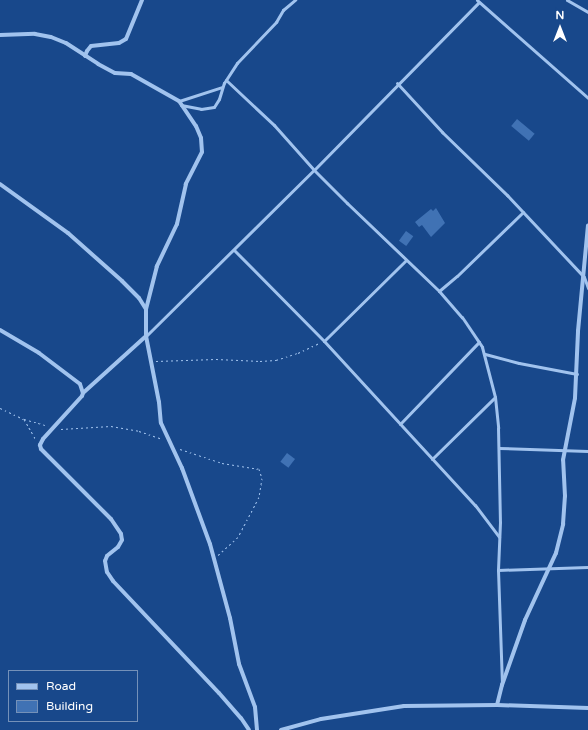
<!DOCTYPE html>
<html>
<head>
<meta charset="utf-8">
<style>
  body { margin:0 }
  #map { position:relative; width:588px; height:730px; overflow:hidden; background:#18488b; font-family:"Varela Round",sans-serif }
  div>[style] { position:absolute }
  .building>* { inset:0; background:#4072b4; transform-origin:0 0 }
  .path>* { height:1px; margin-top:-0.5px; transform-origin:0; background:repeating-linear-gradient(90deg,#a1c3ee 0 2px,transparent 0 5px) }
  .service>* { height:3px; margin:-1.5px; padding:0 1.5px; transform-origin:1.5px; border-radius:1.5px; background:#a1c3ee }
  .minor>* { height:4px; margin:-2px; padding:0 2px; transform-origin:2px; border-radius:2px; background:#a1c3ee }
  span { translate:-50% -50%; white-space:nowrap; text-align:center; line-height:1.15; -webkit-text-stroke:4px #18488b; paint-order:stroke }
  .legend { position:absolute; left:8px; top:670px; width:130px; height:52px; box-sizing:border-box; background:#18488b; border:1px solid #7491b9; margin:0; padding:5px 7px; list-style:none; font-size:12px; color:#fff }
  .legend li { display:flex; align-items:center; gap:8px; height:20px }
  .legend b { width:20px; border:1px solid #7491b9 }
  .north { position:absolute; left:540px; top:8px; width:40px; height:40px; -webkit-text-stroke:3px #18488b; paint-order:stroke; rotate:0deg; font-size:11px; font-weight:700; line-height:16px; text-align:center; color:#fff }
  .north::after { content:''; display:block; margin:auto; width:14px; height:18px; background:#fff; clip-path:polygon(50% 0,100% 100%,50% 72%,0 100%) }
</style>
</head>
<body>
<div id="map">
  <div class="building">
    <div style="left:517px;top:119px;width:23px;height:9px;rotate:40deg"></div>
    <div style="clip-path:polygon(436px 208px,445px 223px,431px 237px,422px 225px,419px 227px,415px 222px,431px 209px,433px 211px)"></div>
    <div style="left:406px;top:231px;width:9px;height:12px;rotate:36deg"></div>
    <div style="left:287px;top:453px;width:10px;height:11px;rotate:37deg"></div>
  </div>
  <div class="path">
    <div style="left:156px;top:361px;width:60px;rotate:-1.9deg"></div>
    <div style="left:216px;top:359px;width:44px;rotate:2.6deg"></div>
    <div style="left:260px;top:361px;width:16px;rotate:-4deg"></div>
    <div style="left:276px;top:360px;width:23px;rotate:-18deg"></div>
    <div style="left:298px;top:353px;width:23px;rotate:-25deg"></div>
    <div style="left:0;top:408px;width:26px;rotate:25deg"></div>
    <div style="left:24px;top:419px;width:25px;rotate:16deg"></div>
    <div style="left:24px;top:419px;width:24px;rotate:60deg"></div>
    <div style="left:61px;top:429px;width:50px;rotate:-3.4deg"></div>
    <div style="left:111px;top:426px;width:28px;rotate:10deg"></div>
    <div style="left:139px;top:431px;width:24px;rotate:19deg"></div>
    <div style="left:180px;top:449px;width:44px;rotate:18.4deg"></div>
    <div style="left:222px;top:463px;width:37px;rotate:9deg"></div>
    <div style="left:259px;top:469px;width:9px;rotate:72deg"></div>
    <div style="left:262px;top:478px;width:19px;rotate:99deg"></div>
    <div style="left:259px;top:497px;width:45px;rotate:117.7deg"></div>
    <div style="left:238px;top:537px;width:27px;rotate:138deg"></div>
  </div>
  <div class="service">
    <div style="left:477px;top:0;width:148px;rotate:41.4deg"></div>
    <div style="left:567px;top:0;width:24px;rotate:30deg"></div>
    <div style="left:226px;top:80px;width:66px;rotate:43.2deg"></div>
    <div style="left:274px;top:125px;width:60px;rotate:48.4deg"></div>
    <div style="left:314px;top:170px;width:47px;rotate:45deg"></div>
    <div style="left:347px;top:203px;width:127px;rotate:43.7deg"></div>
    <div style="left:439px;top:291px;width:35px;rotate:49deg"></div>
    <div style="left:462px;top:317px;width:36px;rotate:56deg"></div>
    <div style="left:482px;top:347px;width:52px;rotate:75.4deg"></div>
    <div style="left:495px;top:397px;width:31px;rotate:84deg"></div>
    <div style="left:498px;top:428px;width:94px;rotate:88.8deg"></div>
    <div style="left:500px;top:522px;width:48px;rotate:92.4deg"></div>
    <div style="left:498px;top:570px;width:113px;rotate:88deg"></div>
    <div style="left:397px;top:83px;width:67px;rotate:47.4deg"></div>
    <div style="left:442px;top:132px;width:91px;rotate:44.1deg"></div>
    <div style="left:507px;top:195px;width:112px;rotate:46.8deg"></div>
    <div style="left:584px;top:277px;width:12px;rotate:70deg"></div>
    <div style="left:179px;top:101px;width:45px;rotate:-18deg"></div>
    <div style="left:181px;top:105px;width:20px;rotate:11deg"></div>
    <div style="left:201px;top:109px;width:13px;rotate:-9deg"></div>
    <div style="left:214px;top:107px;width:9px;rotate:-58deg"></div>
    <div style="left:219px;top:99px;width:17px;rotate:-73deg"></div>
    <div style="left:224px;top:83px;width:24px;rotate:-57deg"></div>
    <div style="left:237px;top:63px;width:57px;rotate:-46.4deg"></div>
    <div style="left:276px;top:22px;width:14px;rotate:-60deg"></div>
    <div style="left:283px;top:10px;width:16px;rotate:-40deg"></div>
    <div style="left:234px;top:250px;width:128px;rotate:45.3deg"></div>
    <div style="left:324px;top:341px;width:223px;rotate:47.4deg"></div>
    <div style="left:475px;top:505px;width:40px;rotate:53deg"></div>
    <div style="left:439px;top:291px;width:23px;rotate:-40deg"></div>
    <div style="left:457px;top:276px;width:92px;rotate:-44.1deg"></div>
    <div style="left:146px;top:336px;width:236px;rotate:-44.7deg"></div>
    <div style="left:314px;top:170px;width:235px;rotate:-45.5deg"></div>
    <div style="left:324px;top:341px;width:115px;rotate:-44.6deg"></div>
    <div style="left:485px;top:354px;width:35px;rotate:15deg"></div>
    <div style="left:519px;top:363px;width:59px;rotate:10.7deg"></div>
    <div style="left:400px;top:424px;width:114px;rotate:-46.1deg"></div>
    <div style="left:499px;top:448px;width:89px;rotate:1.9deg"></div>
    <div style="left:432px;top:459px;width:88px;rotate:-44.5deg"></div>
    <div style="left:498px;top:570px;width:90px;rotate:-1.9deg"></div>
  </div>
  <div class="minor">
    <div style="left:0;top:35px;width:35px;rotate:-2deg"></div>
    <div style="left:35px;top:34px;width:16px;rotate:11deg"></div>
    <div style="left:51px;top:37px;width:16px;rotate:22deg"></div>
    <div style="left:66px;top:43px;width:38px;rotate:33deg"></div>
    <div style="left:98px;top:64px;width:19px;rotate:28deg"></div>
    <div style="left:115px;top:73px;width:16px;rotate:4deg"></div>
    <div style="left:131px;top:74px;width:55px;rotate:29.4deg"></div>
    <div style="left:179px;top:101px;width:30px;rotate:56deg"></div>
    <div style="left:196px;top:126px;width:13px;rotate:67deg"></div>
    <div style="left:201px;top:138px;width:14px;rotate:86deg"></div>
    <div style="left:202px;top:152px;width:36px;rotate:117deg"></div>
    <div style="left:186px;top:184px;width:41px;rotate:102.7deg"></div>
    <div style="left:177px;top:224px;width:47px;rotate:115.5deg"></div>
    <div style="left:157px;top:266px;width:44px;rotate:104.3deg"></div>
    <div style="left:146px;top:309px;width:27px;rotate:90deg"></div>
    <div style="left:146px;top:336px;width:67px;rotate:78.9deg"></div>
    <div style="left:159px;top:402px;width:21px;rotate:85deg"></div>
    <div style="left:161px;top:423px;width:50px;rotate:65deg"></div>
    <div style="left:182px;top:468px;width:81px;rotate:69.8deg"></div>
    <div style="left:210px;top:544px;width:77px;rotate:74.9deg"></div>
    <div style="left:230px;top:618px;width:47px;rotate:78.9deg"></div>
    <div style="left:239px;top:664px;width:46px;rotate:69.6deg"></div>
    <div style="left:255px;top:707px;width:23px;rotate:85deg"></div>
    <div style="left:85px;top:56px;width:5px;rotate:-68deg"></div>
    <div style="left:87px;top:51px;width:6px;rotate:-51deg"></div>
    <div style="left:91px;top:46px;width:28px;rotate:-6deg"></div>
    <div style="left:119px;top:43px;width:8px;rotate:-30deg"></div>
    <div style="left:126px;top:39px;width:42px;rotate:-67.7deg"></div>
    <div style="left:0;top:184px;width:84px;rotate:35.8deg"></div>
    <div style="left:68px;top:233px;width:72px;rotate:41.6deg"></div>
    <div style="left:122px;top:281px;width:24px;rotate:45deg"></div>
    <div style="left:139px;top:298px;width:13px;rotate:58deg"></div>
    <div style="left:0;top:330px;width:45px;rotate:30.5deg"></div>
    <div style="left:39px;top:353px;width:51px;rotate:37.1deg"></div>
    <div style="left:80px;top:384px;width:9px;rotate:72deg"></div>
    <div style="left:83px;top:393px;width:3px;rotate:108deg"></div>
    <div style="left:82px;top:396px;width:58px;rotate:132.2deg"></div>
    <div style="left:43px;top:439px;width:7px;rotate:117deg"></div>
    <div style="left:40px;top:445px;width:4px;rotate:76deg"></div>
    <div style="left:41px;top:449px;width:99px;rotate:45deg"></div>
    <div style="left:111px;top:519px;width:18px;rotate:56deg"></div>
    <div style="left:121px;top:534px;width:6px;rotate:81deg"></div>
    <div style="left:122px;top:540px;width:8px;rotate:120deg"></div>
    <div style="left:118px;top:547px;width:14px;rotate:141deg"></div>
    <div style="left:107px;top:556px;width:5px;rotate:112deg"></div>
    <div style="left:105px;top:561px;width:11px;rotate:80deg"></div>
    <div style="left:107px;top:572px;width:11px;rotate:56deg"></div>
    <div style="left:113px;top:581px;width:154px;rotate:46.6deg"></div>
    <div style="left:219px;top:693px;width:33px;rotate:49deg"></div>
    <div style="left:241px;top:718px;width:14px;rotate:56deg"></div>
    <div style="left:83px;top:393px;width:85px;rotate:-42.1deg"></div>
    <div style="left:497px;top:705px;width:21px;rotate:-76deg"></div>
    <div style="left:502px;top:685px;width:69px;rotate:-70.5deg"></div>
    <div style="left:525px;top:620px;width:74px;rotate:-65.2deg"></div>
    <div style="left:556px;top:553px;width:30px;rotate:-76deg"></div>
    <div style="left:563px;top:524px;width:28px;rotate:-86deg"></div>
    <div style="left:565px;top:496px;width:36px;rotate:-93deg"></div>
    <div style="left:563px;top:460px;width:63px;rotate:-79deg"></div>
    <div style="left:575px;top:398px;width:67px;rotate:-87.4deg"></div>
    <div style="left:578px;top:331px;width:106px;rotate:-84.6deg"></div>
    <div style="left:281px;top:730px;width:41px;rotate:-15.4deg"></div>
    <div style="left:321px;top:719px;width:84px;rotate:-8.9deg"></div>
    <div style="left:404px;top:706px;width:93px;rotate:-0.6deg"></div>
    <div style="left:497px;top:705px;width:91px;rotate:1.9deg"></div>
  </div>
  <ul class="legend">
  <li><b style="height:5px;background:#a1c3ee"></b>Road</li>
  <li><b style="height:11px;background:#4072b4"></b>Building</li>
  </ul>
  <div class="north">N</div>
</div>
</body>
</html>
